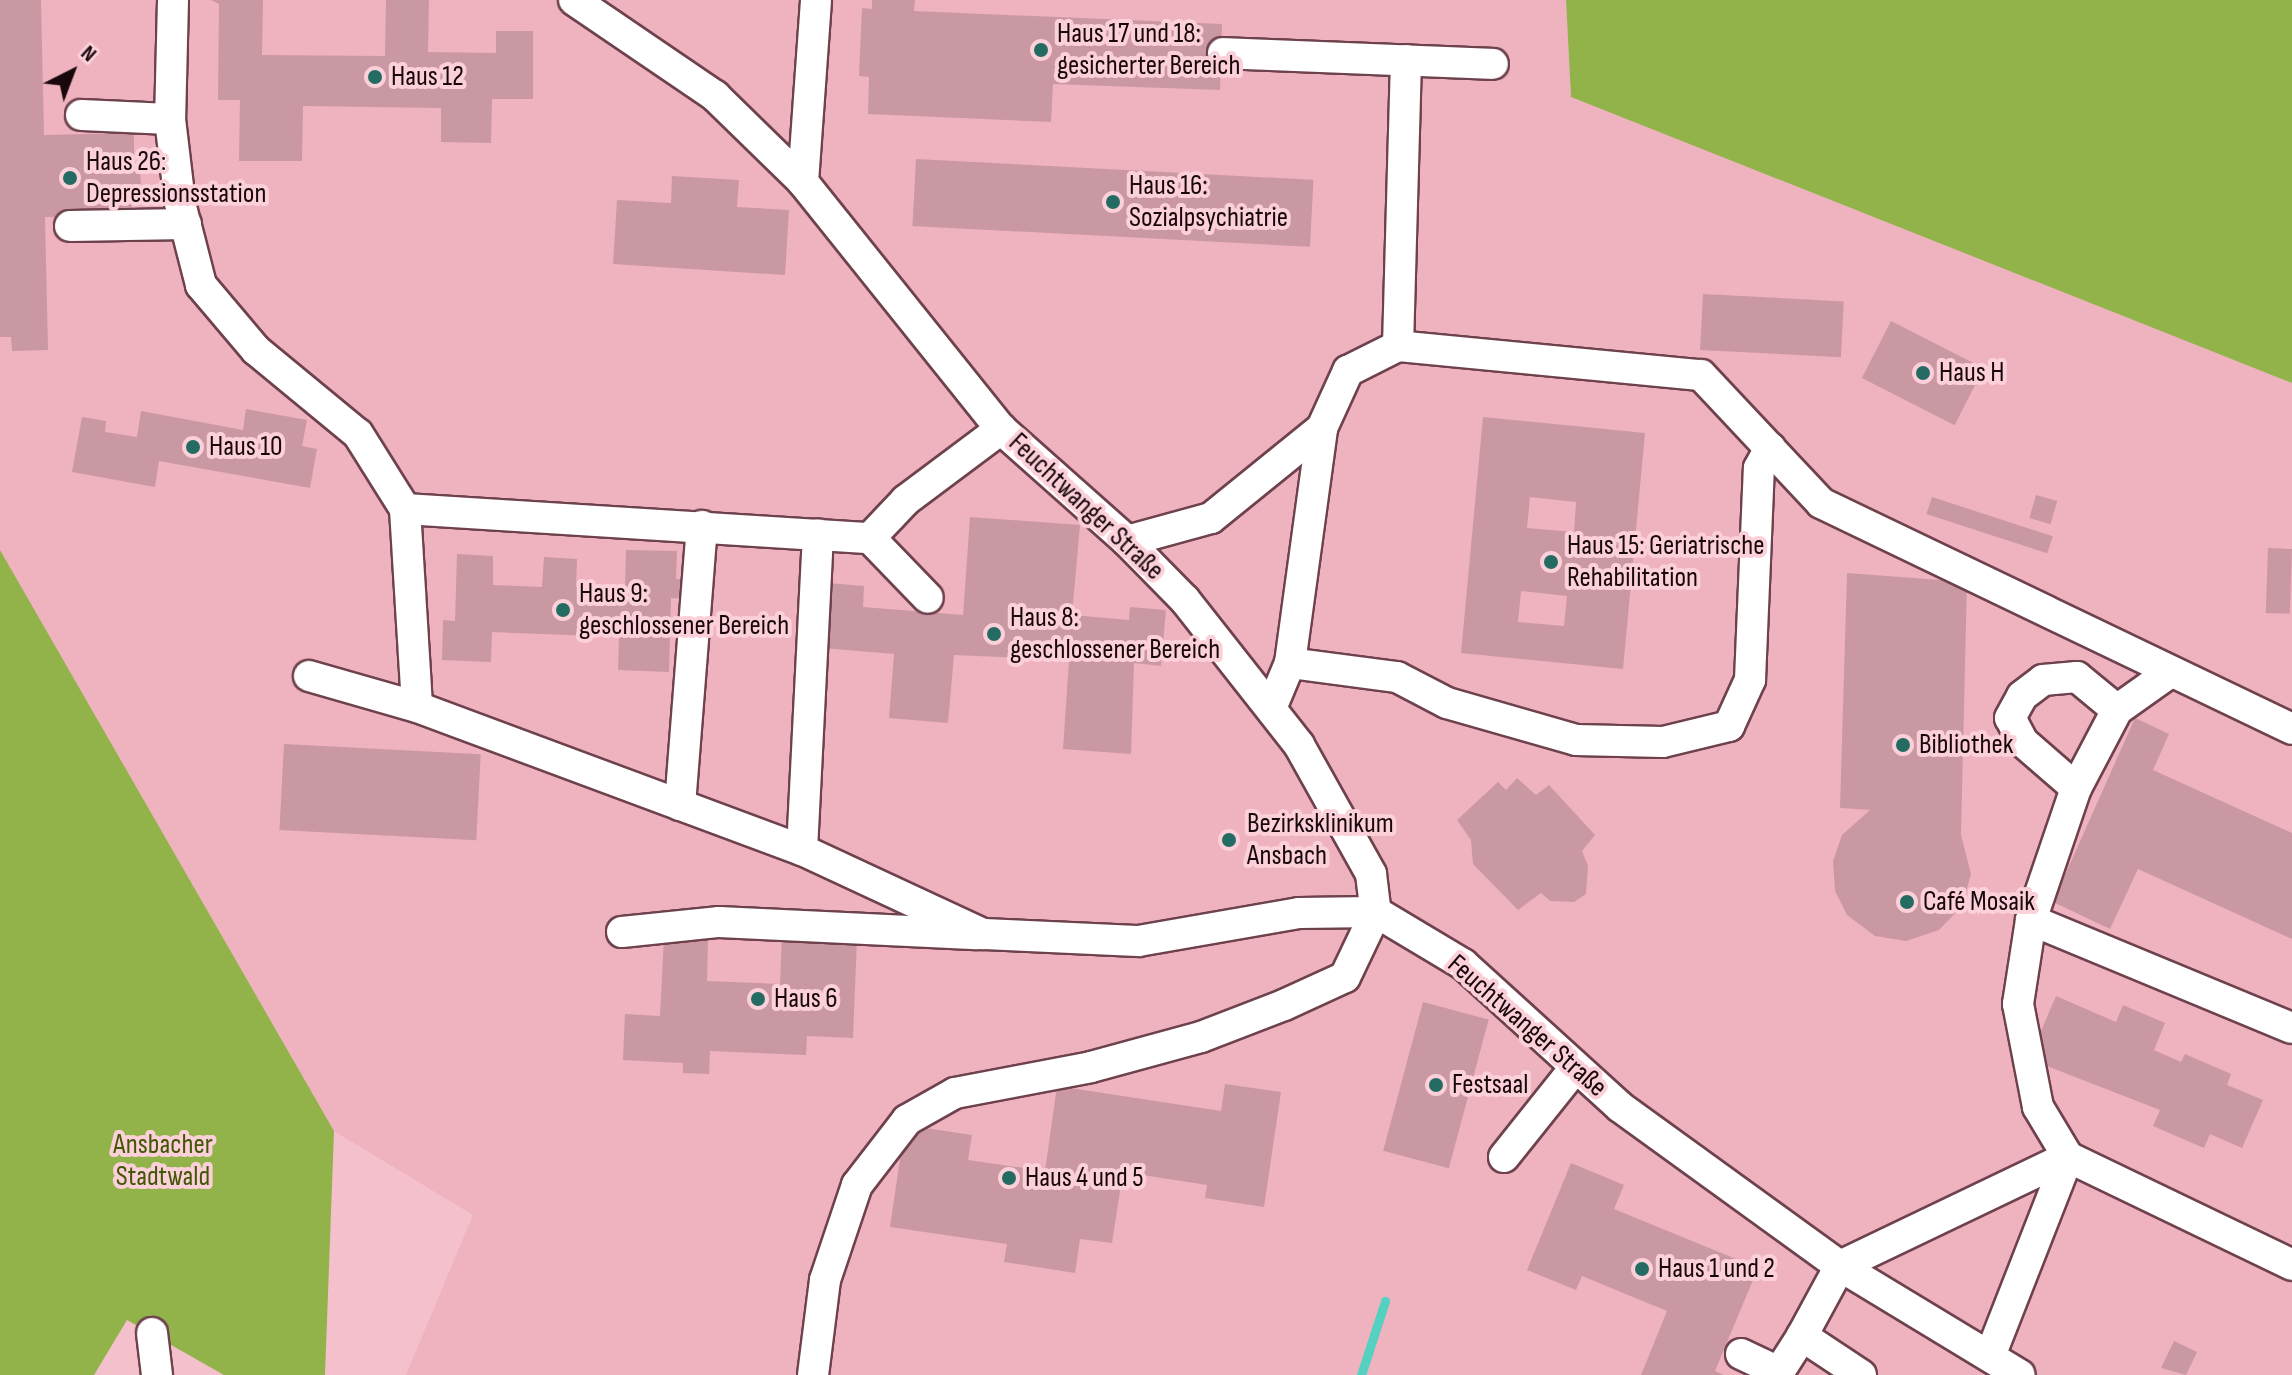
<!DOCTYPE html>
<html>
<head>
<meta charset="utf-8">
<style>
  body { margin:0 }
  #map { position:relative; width:2292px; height:1375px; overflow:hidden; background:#f4c0cb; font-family:"Sofia Sans Condensed",sans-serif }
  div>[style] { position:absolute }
  .built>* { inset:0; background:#efb2bf }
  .green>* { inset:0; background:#92b349 }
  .stream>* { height:9px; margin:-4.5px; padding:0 4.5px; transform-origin:4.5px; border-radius:4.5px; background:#55d1c2 }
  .building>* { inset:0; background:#ca98a3; transform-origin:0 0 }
  .roads { filter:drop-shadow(2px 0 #6e424d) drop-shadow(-2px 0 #6e424d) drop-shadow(0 2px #6e424d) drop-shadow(0 -2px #6e424d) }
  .minor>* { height:30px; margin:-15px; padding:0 15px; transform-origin:15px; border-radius:15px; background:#fff }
  .dots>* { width:22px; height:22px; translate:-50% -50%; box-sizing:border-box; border:4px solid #fbd0d9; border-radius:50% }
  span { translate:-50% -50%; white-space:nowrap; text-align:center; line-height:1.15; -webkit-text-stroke:8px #fbd0d9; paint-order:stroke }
  .poi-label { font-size:28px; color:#18070b }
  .left { translate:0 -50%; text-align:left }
  .street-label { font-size:28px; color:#18070b }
  .park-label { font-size:28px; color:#425706 }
  .north { position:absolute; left:32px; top:32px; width:80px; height:80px; -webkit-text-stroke:6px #fbd0d9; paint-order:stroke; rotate:42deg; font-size:22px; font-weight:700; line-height:32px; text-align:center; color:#18070b }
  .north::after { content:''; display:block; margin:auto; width:28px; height:36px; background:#18070b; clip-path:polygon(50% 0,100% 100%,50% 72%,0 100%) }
</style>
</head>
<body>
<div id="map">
  <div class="built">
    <div style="clip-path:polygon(0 0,1566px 0,1571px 97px,2292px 383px,2292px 1375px,406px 1375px,473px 1215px,334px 1131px,0 550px)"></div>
  </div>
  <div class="green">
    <div style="clip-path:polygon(1566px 0,2292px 0,2292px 383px,1571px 97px)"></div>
    <div style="clip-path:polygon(0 550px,334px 1131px,325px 1375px,224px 1375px,127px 1320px,94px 1375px,0 1375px)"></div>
  </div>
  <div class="stream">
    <div style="left:1361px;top:1375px;width:78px;rotate:-72deg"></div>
  </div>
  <div class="building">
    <div style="clip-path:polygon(0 0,41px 0,44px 135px,134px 133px,134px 171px,140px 171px,141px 184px,131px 185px,132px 216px,45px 217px,48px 350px,12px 351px,11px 337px,0 337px)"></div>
    <div style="clip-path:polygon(211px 0,263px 0,262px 55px,385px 56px,386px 0,429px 0,428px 52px,496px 53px,496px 31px,533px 31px,533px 99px,492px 99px,491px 143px,441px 142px,441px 108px,303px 106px,302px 161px,239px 161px,240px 100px,218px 100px,219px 4px)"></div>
    <div style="clip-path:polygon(872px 0,915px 0,914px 11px,1222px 24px,1220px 90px,1053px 84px,1051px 122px,868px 114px,869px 77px,859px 76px,862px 8px,872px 9px)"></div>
    <div style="left:916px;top:159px;width:398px;height:67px;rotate:3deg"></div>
    <div style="clip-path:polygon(672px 176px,739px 180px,737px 207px,789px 210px,785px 275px,613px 264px,617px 200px,671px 203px)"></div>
    <div style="left:1703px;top:294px;width:141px;height:56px;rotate:3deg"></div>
    <div style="left:1891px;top:321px;width:104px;height:64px;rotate:27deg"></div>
    <div style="clip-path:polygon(246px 409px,307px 420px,302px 446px,317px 449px,310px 488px,159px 461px,155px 487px,72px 472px,82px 417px,106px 421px,105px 432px,137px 437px,141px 411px,243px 430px)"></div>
    <div style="clip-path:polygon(evenodd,1483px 417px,1645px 433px,1623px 669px,1461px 653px,1483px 417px,1530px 497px,1576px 502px,1574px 532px,1527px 528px,1530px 497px,1483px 417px,1521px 591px,1567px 596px,1564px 626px,1518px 622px,1521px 591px)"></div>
    <div style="left:2036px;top:495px;width:22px;height:24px;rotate:16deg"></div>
    <div style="left:1932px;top:497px;width:127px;height:18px;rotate:18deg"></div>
    <div style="clip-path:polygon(970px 517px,1080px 525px,1072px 615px,1129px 620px,1130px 607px,1166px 610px,1161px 666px,1134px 663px,1131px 754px,1063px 749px,1069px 660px,954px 655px,948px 723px,889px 718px,894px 654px,823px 648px,828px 583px,864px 586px,863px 607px,963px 615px)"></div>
    <div style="left:2268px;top:548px;width:24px;height:65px;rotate:2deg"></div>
    <div style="clip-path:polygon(626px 550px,677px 551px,676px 579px,691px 579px,690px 599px,671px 598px,669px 672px,618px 670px,619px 637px,492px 632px,491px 662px,442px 660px,443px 620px,455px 621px,457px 554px,493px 556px,493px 585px,542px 587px,544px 557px,577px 559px,576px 587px,625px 588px)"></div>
    <div style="clip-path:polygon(1847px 573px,1967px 582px,1961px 835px,1971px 874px,1962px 906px,1939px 930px,1906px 941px,1875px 936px,1847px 915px,1835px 891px,1833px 861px,1842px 835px,1870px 810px,1840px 808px)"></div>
    <div style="clip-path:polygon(2135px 718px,2169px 734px,2153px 770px,2292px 833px,2292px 939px,2138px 869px,2110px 929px,2053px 902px)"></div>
    <div style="left:284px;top:744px;width:197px;height:86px;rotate:3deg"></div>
    <div style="clip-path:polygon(1517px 778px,1536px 795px,1549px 785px,1595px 835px,1582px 851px,1588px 866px,1586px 894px,1574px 902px,1550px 901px,1541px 893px,1518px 910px,1473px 864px,1471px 840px,1457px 820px,1498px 782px,1506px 790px)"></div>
    <div style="clip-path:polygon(782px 935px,857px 938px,853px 1038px,807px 1036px,806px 1055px,710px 1051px,709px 1074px,683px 1073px,683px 1063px,623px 1060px,625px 1014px,660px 1016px,664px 936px,708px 939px,707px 981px,780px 984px)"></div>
    <div style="clip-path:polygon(2056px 996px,2116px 1022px,2123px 1005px,2165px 1023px,2154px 1050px,2181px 1062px,2185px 1054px,2231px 1074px,2227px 1085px,2263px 1100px,2242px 1148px,2210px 1134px,2204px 1148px,2153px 1126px,2160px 1110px,2029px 1059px)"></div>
    <div style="left:1423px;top:1002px;width:68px;height:154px;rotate:15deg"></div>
    <div style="clip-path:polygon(1225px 1084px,1281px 1092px,1264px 1207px,1205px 1198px,1207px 1185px,1123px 1172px,1112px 1243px,1080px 1239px,1075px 1273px,1004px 1262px,1007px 1244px,890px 1227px,905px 1125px,972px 1135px,968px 1160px,1045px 1171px,1057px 1086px,1221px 1111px)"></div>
    <div style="clip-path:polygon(1571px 1163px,1624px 1185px,1614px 1209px,1758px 1268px,1715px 1371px,1724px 1375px,1641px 1375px,1667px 1311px,1582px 1276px,1576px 1290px,1527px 1270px)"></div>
    <div style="clip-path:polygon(2174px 1341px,2197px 1352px,2186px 1375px,2161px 1368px)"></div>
  </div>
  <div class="roads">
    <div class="minor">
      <div style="left:173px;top:0;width:119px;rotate:91.4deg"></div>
      <div style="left:170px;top:119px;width:85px;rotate:83.2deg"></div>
      <div style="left:180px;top:203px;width:85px;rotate:75.6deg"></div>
      <div style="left:201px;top:285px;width:85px;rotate:49.8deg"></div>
      <div style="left:256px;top:350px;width:132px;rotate:39.5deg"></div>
      <div style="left:358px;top:434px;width:89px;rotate:57.9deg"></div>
      <div style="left:405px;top:509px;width:466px;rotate:3.6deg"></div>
      <div style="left:870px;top:538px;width:52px;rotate:-46.5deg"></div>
      <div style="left:906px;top:500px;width:119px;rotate:-36.8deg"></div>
      <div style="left:574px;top:0;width:171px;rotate:34.2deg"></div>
      <div style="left:715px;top:96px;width:123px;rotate:44.3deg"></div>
      <div style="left:803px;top:182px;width:317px;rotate:51.3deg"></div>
      <div style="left:1001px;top:429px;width:169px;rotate:41.6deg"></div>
      <div style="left:1127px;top:541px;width:83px;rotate:45.5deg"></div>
      <div style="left:1185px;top:600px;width:184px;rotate:51.8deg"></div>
      <div style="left:1299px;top:745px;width:148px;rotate:60.8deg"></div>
      <div style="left:1371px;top:874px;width:38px;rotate:83deg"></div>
      <div style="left:1376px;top:912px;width:101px;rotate:30.9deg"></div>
      <div style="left:1463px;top:964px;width:212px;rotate:42.3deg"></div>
      <div style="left:1620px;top:1107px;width:271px;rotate:35.9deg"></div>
      <div style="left:1840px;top:1266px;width:210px;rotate:31.2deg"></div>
      <div style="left:1223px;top:53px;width:270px;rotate:2.3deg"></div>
      <div style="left:81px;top:115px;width:89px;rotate:2.6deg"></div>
      <div style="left:803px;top:182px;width:182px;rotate:-85.9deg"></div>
      <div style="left:70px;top:226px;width:116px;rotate:-1deg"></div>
      <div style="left:1398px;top:346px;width:286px;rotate:-88.4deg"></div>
      <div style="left:405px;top:509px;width:198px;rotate:86.5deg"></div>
      <div style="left:870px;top:538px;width:83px;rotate:46deg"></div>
      <div style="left:1127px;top:541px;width:87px;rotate:-15.3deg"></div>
      <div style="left:1211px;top:518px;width:143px;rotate:-39deg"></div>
      <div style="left:1322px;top:428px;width:63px;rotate:-65.5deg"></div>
      <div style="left:1348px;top:371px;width:56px;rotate:-26.6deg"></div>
      <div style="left:1398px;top:346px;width:304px;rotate:5.5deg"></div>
      <div style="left:1701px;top:375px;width:175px;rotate:46.8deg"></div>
      <div style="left:1821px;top:503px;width:522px;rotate:25.63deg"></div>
      <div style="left:1290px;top:663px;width:237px;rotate:-82.2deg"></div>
      <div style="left:2169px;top:673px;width:64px;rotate:144.6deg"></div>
      <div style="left:2117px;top:710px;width:88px;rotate:117.7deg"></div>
      <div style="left:2076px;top:788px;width:139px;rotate:108.8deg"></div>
      <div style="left:2031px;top:920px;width:85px;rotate:98.8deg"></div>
      <div style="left:2018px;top:1004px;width:105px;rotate:79deg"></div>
      <div style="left:2038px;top:1107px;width:58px;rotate:59deg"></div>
      <div style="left:2068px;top:1157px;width:249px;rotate:25.7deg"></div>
      <div style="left:309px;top:676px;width:112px;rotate:16deg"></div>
      <div style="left:417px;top:707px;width:411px;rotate:20.4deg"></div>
      <div style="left:1272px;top:706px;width:47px;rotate:-67.3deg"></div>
      <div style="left:1290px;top:663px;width:108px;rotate:7.5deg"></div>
      <div style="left:1397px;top:677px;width:56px;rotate:27.5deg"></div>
      <div style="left:1447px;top:703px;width:134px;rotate:16deg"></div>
      <div style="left:1576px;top:740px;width:87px;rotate:1.3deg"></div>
      <div style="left:1663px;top:742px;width:68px;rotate:-13.6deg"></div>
      <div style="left:1729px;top:726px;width:51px;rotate:-65.5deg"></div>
      <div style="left:1750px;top:680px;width:212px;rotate:-87.6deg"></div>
      <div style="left:1759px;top:468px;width:23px;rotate:-61deg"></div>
      <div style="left:2076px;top:788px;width:70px;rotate:-139deg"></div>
      <div style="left:2023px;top:742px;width:27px;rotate:-118deg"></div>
      <div style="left:2010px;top:718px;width:25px;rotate:-61deg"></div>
      <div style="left:2022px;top:696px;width:26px;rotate:-37deg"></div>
      <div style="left:2043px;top:680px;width:34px;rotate:-5deg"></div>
      <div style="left:2077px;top:677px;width:52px;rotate:39.5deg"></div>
      <div style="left:680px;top:805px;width:280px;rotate:-85.5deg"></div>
      <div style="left:2031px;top:920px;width:282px;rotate:22.5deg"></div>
      <div style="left:622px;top:932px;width:98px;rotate:-5.9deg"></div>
      <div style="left:719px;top:922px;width:258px;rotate:2.7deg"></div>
      <div style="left:1504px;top:1157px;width:114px;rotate:-51.4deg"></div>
      <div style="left:152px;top:1333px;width:42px;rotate:83.2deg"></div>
      <div style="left:1741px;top:1354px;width:42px;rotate:25.3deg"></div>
      <div style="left:1779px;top:1372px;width:43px;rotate:-57.4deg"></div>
      <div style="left:1990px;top:1356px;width:214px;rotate:-68.6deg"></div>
      <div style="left:813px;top:1375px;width:96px;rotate:-82.8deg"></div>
      <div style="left:825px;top:1280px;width:100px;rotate:-71.4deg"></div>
      <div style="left:857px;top:1185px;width:82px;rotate:-52.4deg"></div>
      <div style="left:907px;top:1120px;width:55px;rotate:-29.4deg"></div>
      <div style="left:955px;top:1093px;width:138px;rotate:-10.8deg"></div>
      <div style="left:1091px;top:1067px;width:114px;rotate:-15.3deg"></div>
      <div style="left:1201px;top:1037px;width:89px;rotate:-21.1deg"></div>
      <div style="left:1284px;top:1005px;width:67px;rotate:-24.7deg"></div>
      <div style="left:1345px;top:977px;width:72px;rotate:-64.5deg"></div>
      <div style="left:1376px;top:912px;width:77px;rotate:179.3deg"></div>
      <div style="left:1299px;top:913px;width:163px;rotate:170.1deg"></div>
      <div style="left:1138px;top:941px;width:155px;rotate:-177.4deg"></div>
      <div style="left:983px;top:934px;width:200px;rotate:-155.1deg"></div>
      <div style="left:802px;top:850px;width:316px;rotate:-87.1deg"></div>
      <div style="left:1861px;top:1375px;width:71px;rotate:-146.5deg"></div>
      <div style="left:1802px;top:1336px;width:80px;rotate:-61.5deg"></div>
      <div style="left:1840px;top:1266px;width:253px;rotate:-25.6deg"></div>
    </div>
  </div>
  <div class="dots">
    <div style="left:1041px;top:50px;background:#236b63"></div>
    <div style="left:375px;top:77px;background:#236b63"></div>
    <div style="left:70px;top:178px;background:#236b63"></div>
    <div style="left:1113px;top:202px;background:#236b63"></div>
    <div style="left:1923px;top:373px;background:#236b63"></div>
    <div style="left:193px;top:447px;background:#236b63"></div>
    <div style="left:1551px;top:562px;background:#236b63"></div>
    <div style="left:563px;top:610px;background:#236b63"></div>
    <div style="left:994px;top:634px;background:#236b63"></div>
    <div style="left:1903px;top:745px;background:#236b63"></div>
    <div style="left:1229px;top:840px;background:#236b63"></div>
    <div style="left:1907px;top:902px;background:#236b63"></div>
    <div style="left:758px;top:999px;background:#236b63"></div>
    <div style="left:1436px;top:1085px;background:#236b63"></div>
    <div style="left:1009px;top:1178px;background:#236b63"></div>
    <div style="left:1642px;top:1269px;background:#236b63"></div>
  </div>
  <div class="poi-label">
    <span class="left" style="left:1057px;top:50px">Haus 17 und 18:<br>gesicherter Bereich</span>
    <span class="left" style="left:391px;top:77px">Haus 12</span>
    <span class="left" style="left:86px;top:178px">Haus 26:<br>Depressionsstation</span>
    <span class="left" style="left:1129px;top:202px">Haus 16:<br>Sozialpsychiatrie</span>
    <span class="left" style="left:1939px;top:373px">Haus H</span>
    <span class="left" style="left:209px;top:447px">Haus 10</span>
    <span class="left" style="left:1567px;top:562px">Haus 15: Geriatrische<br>Rehabilitation</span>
    <span class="left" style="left:579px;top:610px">Haus 9:<br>geschlossener Bereich</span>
    <span class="left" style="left:1010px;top:634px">Haus 8:<br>geschlossener Bereich</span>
    <span class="left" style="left:1919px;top:745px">Bibliothek</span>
    <span class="left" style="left:1247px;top:840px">Bezirksklinikum<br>Ansbach</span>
    <span class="left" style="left:1923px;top:902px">Café Mosaik</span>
    <span class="left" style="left:774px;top:999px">Haus 6</span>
    <span class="left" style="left:1452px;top:1085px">Festsaal</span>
    <span class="left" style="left:1025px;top:1178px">Haus 4 und 5</span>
    <span class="left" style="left:1658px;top:1269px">Haus 1 und 2</span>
  </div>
  <div class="street-label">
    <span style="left:1086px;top:507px;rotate:43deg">Feuchtwanger Straße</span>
    <span style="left:1527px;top:1026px;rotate:41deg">Feuchtwanger Straße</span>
  </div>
  <div class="park-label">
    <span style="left:163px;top:1161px">Ansbacher<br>Stadtwald</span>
  </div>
  <div class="north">N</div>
</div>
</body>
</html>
